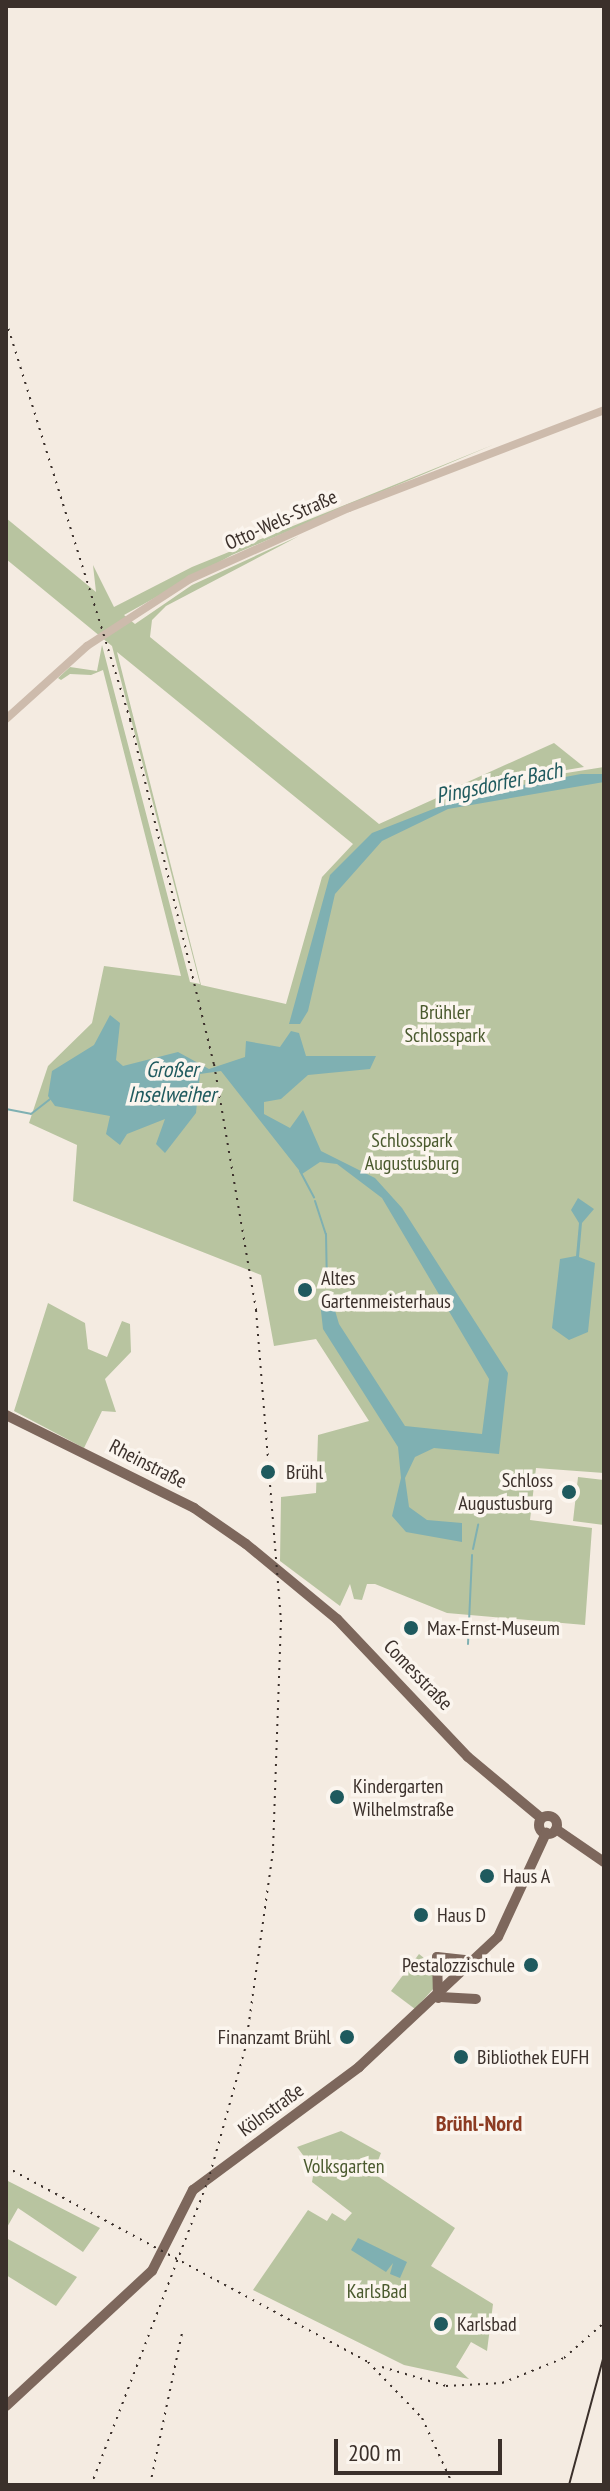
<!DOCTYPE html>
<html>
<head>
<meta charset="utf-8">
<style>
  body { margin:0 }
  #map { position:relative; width:610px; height:2491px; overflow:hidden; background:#f4ebe1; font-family:"PT Sans Narrow",sans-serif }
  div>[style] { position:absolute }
  .green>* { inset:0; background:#b8c4a0 }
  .water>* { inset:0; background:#7fb0b2 }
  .stream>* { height:2px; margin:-1px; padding:0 1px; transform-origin:1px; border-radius:1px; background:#7fb0b2 }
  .minor>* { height:8px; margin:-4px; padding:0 4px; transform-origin:4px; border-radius:4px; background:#cdbbac }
  .major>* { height:10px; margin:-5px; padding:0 5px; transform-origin:5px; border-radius:5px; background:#7d675c }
  .major>.ring { margin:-5px; padding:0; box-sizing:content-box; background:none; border:10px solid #7d675c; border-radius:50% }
  .tram>* { height:2px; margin:-1px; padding:0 1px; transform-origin:1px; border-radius:1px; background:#3b302b }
  .rail>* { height:2px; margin-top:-1px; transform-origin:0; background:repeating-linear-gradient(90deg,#3b302b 0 2px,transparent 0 8px) }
  .dots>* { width:22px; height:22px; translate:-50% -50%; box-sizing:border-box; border:4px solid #fbf5ee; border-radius:50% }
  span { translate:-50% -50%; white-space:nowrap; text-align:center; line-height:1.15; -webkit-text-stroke:7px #fbf5ee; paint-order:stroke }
  .street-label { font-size:20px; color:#3b302b }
  .park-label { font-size:20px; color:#4a5a2e }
  .poi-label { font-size:20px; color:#3b302b }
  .left { translate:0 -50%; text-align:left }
  .right { translate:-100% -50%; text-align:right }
  .water-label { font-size:22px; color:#1f5a5e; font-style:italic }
  .neighbourhood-label { font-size:22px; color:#8c3b22; font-weight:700 }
  .frame { position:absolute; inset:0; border:8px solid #3b302b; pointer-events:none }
  .scale { position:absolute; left:334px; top:2439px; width:168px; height:36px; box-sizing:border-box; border:4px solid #3b302b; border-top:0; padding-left:10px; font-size:24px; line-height:28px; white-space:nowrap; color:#3b302b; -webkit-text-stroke:6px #fbf5ee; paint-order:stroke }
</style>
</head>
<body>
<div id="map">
  <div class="green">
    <div style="clip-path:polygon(evenodd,495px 444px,232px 555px,124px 615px,135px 624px,192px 585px,299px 536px,166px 606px,152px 620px,150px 637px,379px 824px,452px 791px,604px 767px,604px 1473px,536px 1468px,530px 1520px,592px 1528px,585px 1625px,447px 1613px,375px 1584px,367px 1584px,362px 1600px,354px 1599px,350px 1584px,340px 1606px,280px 1561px,281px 1497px,316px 1493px,318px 1435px,369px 1421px,316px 1339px,274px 1346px,261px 1275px,73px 1201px,77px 1145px,29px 1123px,48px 1066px,92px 1023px,104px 966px,181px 976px,103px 670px,91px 675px,70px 674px,61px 680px,58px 678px,70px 667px,97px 671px,102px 645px,190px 982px,200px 984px,112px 646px,6px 559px,6px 518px,96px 592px,93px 565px,114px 607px,192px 567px,495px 444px,117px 652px,353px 844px,322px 877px,286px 1004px,201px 985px,117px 652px)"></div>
    <div style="clip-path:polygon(554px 743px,584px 767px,452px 789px)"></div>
    <div style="clip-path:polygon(48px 1303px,85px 1323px,88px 1349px,107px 1357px,122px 1321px,130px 1324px,131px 1352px,105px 1379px,116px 1412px,102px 1411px,84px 1448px,14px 1411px)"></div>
    <div style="clip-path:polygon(578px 1477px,604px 1480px,604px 1560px,604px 1525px,573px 1521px)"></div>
    <div style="clip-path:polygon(419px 1954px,434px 1966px,434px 1988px,415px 2009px,391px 1991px)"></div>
    <div style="clip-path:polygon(341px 2131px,381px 2153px,373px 2173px,455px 2228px,431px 2266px,493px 2304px,487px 2351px,471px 2342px,456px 2367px,469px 2379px,404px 2365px,253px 2290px,308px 2210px,327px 2221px,332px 2213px,345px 2221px,352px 2213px,312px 2182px,314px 2170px,297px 2147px)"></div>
    <div style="clip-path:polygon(6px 2180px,100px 2228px,83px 2252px,18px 2208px,6px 2229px)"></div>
    <div style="clip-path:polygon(6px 2238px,77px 2277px,56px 2306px,6px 2275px)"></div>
  </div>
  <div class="water">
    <div style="clip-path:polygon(581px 774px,604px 774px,604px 782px,448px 809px,382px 841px,335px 894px,308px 1011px,300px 1024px,289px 1024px,330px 875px,372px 833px,469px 795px)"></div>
    <div style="clip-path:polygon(110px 1015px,120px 1023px,116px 1060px,123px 1066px,178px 1052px,209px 1069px,245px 1057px,246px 1041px,280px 1047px,291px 1031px,299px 1033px,306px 1056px,376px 1056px,370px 1069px,308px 1075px,281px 1099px,264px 1102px,264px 1114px,290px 1128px,303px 1110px,321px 1151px,375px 1178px,402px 1208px,508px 1373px,499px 1454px,434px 1448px,415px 1457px,405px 1478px,409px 1507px,427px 1520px,462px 1523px,462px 1542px,406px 1532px,392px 1516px,401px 1478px,398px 1447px,323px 1329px,320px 1302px,331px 1297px,339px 1324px,405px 1426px,482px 1434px,489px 1379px,382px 1198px,337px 1164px,320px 1162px,302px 1174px,221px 1071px,200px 1074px,196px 1113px,165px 1153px,156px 1144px,165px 1119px,127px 1134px,120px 1145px,106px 1134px,110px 1116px,55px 1106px,48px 1096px,52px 1071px,94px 1045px)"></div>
    <div style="clip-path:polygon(578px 1198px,594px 1209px,582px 1223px,579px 1257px,595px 1263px,588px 1332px,569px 1340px,552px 1328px,560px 1259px,576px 1256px,579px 1223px,571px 1210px)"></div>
    <div style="clip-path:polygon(358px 2238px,407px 2262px,400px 2278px,390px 2274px,393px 2263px,386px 2272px,351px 2250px)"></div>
  </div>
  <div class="stream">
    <div style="left:6px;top:1109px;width:25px;rotate:11deg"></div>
    <div style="left:31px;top:1114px;width:24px;rotate:-38deg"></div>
    <div style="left:300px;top:1171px;width:30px;rotate:62deg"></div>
    <div style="left:315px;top:1201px;width:35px;rotate:72deg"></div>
    <div style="left:326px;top:1234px;width:53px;rotate:88.9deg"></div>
    <div style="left:473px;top:1549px;width:25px;rotate:-78deg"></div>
    <div style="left:468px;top:1644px;width:89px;rotate:-87.4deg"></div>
  </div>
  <div class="minor">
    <div style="left:6px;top:719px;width:109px;rotate:-42deg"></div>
    <div style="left:87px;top:646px;width:123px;rotate:-33deg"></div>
    <div style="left:190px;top:579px;width:174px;rotate:-24.1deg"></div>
    <div style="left:349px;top:508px;width:273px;rotate:-21deg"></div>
  </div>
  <div class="major">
    <div style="left:6px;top:1415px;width:210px;rotate:26.3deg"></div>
    <div style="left:194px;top:1508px;width:63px;rotate:34.7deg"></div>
    <div style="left:246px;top:1544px;width:118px;rotate:39.5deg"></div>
    <div style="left:337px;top:1619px;width:190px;rotate:46.5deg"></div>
    <div style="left:468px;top:1757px;width:95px;rotate:39.9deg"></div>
    <div class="ring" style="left:539px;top:1816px;width:8px;height:8px"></div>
    <div style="left:556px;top:1829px;width:58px;rotate:34.5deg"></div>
    <div style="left:437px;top:1957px;width:41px;rotate:88.6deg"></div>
    <div style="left:437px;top:1957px;width:37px;rotate:6deg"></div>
    <div style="left:440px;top:1997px;width:36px;rotate:3deg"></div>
    <div style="left:6px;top:2406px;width:199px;rotate:-42.8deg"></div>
    <div style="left:152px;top:2271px;width:91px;rotate:-63.2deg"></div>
    <div style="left:193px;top:2190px;width:207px;rotate:-36.5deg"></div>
    <div style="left:359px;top:2067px;width:190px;rotate:-43.1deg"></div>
    <div style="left:498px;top:1937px;width:115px;rotate:-65.2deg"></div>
  </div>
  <div class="tram">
    <div style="left:569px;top:2485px;width:135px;rotate:-74.9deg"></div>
  </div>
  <div class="rail">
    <div style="left:6px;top:321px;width:418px;rotate:72.7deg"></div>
    <div style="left:130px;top:720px;width:354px;rotate:76.3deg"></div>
    <div style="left:214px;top:1064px;width:250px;rotate:80.3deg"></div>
    <div style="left:256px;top:1310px;width:311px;rotate:85.4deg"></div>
    <div style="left:281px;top:1620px;width:231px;rotate:92deg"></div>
    <div style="left:273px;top:1851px;width:200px;rotate:98deg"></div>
    <div style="left:245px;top:2049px;width:134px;rotate:105.6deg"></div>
    <div style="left:209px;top:2178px;width:329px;rotate:111deg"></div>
    <div style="left:6px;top:2167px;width:411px;rotate:28.3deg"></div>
    <div style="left:368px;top:2362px;width:78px;rotate:46deg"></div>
    <div style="left:422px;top:2418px;width:74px;rotate:65.2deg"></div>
    <div style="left:382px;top:2367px;width:67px;rotate:16.5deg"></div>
    <div style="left:446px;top:2386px;width:56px;rotate:-3.1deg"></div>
    <div style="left:502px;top:2383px;width:67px;rotate:-22deg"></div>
    <div style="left:564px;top:2358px;width:53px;rotate:-41.2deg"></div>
    <div style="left:150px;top:2485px;width:155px;rotate:-78.1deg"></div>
  </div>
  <div class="dots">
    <div style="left:305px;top:1290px;background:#1f5a5e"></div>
    <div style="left:268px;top:1472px;background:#1f5a5e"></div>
    <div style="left:569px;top:1492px;background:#1f5a5e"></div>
    <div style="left:411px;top:1628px;background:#1f5a5e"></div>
    <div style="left:337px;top:1797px;background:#1f5a5e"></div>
    <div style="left:487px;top:1876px;background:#1f5a5e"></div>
    <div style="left:421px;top:1915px;background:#1f5a5e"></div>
    <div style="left:531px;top:1965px;background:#1f5a5e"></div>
    <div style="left:347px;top:2037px;background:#1f5a5e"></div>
    <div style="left:461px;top:2057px;background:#1f5a5e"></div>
    <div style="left:441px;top:2324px;background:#1f5a5e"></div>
  </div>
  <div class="street-label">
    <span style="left:281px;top:520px;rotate:-24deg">Otto-Wels-Straße</span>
    <span style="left:148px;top:1464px;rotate:27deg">Rheinstraße</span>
    <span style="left:418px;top:1675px;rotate:46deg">Comesstraße</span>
    <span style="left:271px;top:2110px;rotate:-36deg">Kölnstraße</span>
  </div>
  <div class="park-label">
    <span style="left:445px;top:1024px">Brühler<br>Schlosspark</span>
    <span style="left:412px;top:1152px">Schlosspark<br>Augustusburg</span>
    <span style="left:344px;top:2166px">Volksgarten</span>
    <span style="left:377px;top:2291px">KarlsBad</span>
  </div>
  <div class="poi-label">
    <span class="left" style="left:321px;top:1290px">Altes<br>Gartenmeisterhaus</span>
    <span class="left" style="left:286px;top:1472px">Brühl</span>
    <span class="right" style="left:553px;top:1492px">Schloss<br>Augustusburg</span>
    <span class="left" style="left:427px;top:1628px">Max-Ernst-Museum</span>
    <span class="left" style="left:353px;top:1798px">Kindergarten<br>Wilhelmstraße</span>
    <span class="left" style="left:503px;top:1876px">Haus A</span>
    <span class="left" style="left:437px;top:1915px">Haus D</span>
    <span class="right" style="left:515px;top:1965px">Pestalozzischule</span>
    <span class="right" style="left:331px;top:2037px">Finanzamt Brühl</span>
    <span class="left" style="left:477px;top:2057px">Bibliothek EUFH</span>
    <span class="left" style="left:457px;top:2324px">Karlsbad</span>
  </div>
  <div class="water-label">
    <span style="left:499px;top:783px;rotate:-12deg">Pingsdorfer Bach</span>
    <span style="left:172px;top:1082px">Großer<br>Inselweiher</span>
  </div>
  <div class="neighbourhood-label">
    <span style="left:479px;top:2124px">Brühl-Nord</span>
  </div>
  <div class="frame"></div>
  <div class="scale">200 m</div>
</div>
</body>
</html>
